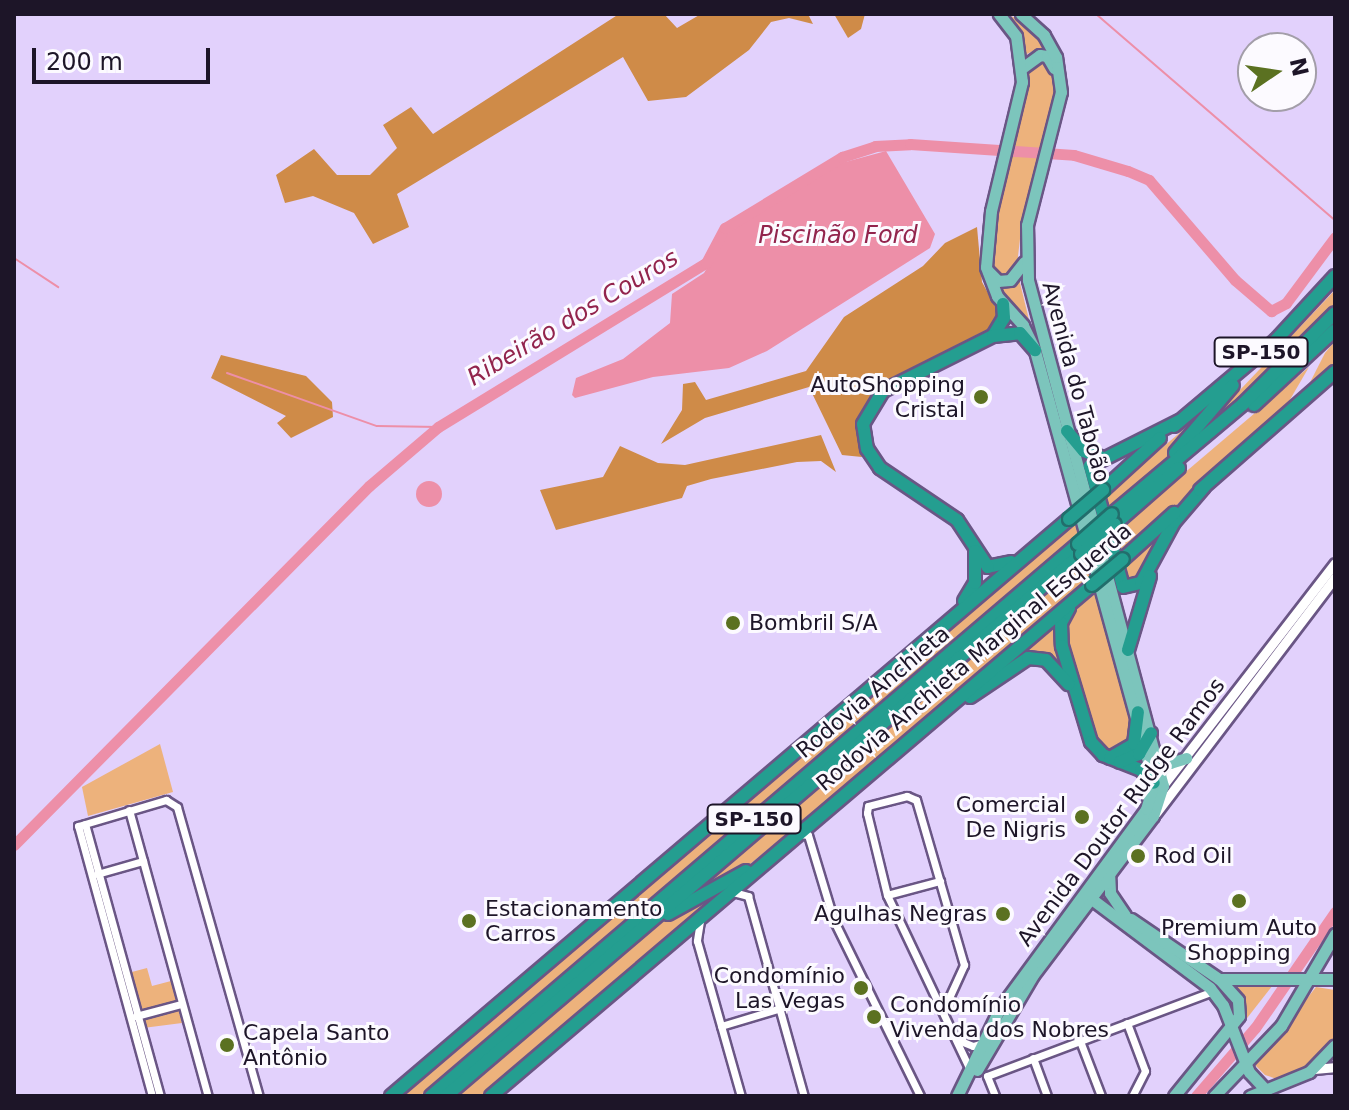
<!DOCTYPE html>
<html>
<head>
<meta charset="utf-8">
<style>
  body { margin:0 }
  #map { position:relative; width:1349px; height:1110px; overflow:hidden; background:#e2d1fc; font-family:"DejaVu Sans",sans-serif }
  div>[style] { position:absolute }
  .green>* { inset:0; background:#edb27c }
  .forest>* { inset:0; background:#cf8b48 }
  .water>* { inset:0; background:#ed8fa8 }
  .round { border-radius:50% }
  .stream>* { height:2px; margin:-1px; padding:0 1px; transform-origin:1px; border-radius:1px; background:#ed8fa8 }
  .river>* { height:11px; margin:-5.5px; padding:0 5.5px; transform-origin:5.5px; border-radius:5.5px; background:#ed8fa8 }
  .roads { filter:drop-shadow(2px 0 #6a5685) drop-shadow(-2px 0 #6a5685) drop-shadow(0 2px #6a5685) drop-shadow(0 -2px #6a5685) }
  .street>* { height:7px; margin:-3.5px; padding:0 3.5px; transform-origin:3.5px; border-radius:3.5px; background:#fff }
  .secondary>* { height:9px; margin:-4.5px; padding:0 4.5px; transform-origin:4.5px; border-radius:4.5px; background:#fff }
  .primary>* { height:11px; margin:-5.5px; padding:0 5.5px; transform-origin:5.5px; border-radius:5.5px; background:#7cc5bc }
  .highway>* { height:12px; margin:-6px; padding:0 6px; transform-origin:6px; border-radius:6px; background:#249e90 }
  .bridges { filter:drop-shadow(2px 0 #226e6c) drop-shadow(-2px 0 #226e6c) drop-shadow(0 2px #226e6c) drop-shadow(0 -2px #226e6c) }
  .highway-bridge>* { height:12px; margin:-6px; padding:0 6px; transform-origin:6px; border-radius:6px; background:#249e90 }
  .dots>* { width:22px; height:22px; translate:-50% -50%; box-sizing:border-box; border:4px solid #fcfaff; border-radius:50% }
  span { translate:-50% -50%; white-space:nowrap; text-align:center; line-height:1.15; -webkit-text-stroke:6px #fcfaff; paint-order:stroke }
  .shield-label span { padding:2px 6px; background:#fcfaff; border:2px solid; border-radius:6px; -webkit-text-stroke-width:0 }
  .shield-label { font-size:20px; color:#1d1528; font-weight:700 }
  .street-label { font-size:22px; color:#1d1528 }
  .poi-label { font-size:22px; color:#1d1528 }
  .right { translate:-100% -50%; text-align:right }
  .left { translate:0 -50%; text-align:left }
  .water-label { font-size:24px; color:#92244d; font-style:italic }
  .frame { position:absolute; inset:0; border:16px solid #1d1528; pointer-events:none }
  .north { position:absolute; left:1237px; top:32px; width:80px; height:80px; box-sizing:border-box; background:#fcfaff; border:2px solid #a39ea9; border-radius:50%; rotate:77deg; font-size:22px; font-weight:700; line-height:32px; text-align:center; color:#1d1528 }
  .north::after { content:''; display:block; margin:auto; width:28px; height:36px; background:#5b7121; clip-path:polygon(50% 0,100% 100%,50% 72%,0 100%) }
  .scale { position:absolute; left:32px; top:48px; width:178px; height:36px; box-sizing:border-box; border:4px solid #1d1528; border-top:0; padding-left:10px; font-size:24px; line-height:28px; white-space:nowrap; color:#1d1528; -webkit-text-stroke:6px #fcfaff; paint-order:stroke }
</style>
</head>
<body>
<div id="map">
  <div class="green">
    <div style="clip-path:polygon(1004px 14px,1029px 22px,1049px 53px,1037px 49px,1023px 56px)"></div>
    <div style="clip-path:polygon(1042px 58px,1057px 80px,1054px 115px,1023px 213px,1017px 265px,1011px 277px,995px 275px,990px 248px,1000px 187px,1027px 71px)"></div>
    <div style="clip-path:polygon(1019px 279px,1033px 336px,1002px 299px,998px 286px)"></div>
    <div style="clip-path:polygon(1335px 290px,1335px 306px,1311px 333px,1203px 429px)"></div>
    <div style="clip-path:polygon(1335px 341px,1335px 368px,1299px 404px,1325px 353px)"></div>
    <div style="clip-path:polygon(1309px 367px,1281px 415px,1122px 552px,1115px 532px)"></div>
    <div style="clip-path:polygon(1197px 418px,1174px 451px,989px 614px,420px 1096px,403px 1096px)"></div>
    <div style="clip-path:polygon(1169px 527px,1134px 585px,1129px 586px,1122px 566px)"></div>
    <div style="clip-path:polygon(1087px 558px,1092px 575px,1084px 584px,877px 762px,750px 864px,693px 893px)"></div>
    <div style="clip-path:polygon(1099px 590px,1134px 719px,1134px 737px,1117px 752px,1105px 749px,1094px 732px,1066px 630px,1074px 611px)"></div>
    <div style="clip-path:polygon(1060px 620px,1064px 671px,1057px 663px,1008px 665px)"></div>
    <div style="clip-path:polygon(160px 744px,173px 792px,88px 816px,82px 787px)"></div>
    <div style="clip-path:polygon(744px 876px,483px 1096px,455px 1096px,658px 923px)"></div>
    <div style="clip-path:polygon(147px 968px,152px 986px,171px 981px,182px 1023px,143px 1028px,128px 973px)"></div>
    <div style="clip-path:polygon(1276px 981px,1237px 1031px,1230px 985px)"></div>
    <div style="clip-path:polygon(1316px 987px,1335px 990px,1334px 1038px,1302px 1071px,1277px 1079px,1265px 1075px,1255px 1065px)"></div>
  </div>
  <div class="forest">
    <div style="clip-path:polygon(619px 14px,664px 14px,677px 28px,701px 14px,808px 14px,813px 24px,789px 18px,771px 22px,749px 50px,686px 97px,648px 101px,623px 57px,397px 194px,409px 227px,373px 244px,354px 213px,313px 196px,285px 203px,276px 175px,314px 149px,337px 175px,370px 175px,397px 148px,383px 125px,411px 107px,433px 134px)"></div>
    <div style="clip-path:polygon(834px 14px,865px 14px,861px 29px,848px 38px)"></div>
    <div style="clip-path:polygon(977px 227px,982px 282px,1001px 317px,993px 331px,876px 389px,858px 426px,862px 457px,842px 455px,809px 387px,705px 418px,661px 444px,682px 410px,683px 384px,695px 382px,706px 400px,806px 371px,844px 317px,923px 266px,945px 243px)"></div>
    <div style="clip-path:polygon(221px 355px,306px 376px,332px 402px,333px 417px,291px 438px,277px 423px,286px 416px,211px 378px)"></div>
    <div style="clip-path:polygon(821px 435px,836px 472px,821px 461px,797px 462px,711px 479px,687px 486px,682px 498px,556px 530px,540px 490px,603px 477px,620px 446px,658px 463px,685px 465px)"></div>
  </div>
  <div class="water">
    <div style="clip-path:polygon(886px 151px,935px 234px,930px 248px,767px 351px,729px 368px,653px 377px,575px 398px,572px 395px,576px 378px,623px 359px,670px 323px,672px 294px,704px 273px,729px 232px,838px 164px)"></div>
    <div class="round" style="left:416px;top:481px;width:26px;height:26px"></div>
  </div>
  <div class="stream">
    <div style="left:1096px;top:14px;width:316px;rotate:40.8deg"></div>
    <div style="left:14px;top:258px;width:53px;rotate:33.4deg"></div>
    <div style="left:227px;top:373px;width:159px;rotate:19.5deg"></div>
    <div style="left:377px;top:426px;width:61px;rotate:0.9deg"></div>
  </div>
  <div class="river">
    <div style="left:14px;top:845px;width:505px;rotate:-45.32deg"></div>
    <div style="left:369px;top:486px;width:91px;rotate:-40.5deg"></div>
    <div style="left:438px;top:427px;width:314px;rotate:-31.5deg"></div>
    <div style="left:706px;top:263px;width:40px;rotate:-62deg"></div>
    <div style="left:725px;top:228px;width:137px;rotate:-31.3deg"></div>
    <div style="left:842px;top:157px;width:35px;rotate:-18deg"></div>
    <div style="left:875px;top:146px;width:35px;rotate:-3deg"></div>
    <div style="left:910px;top:144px;width:164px;rotate:3.8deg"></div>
    <div style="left:1074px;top:155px;width:56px;rotate:16.5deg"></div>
    <div style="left:1128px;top:171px;width:23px;rotate:23deg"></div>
    <div style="left:1149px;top:180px;width:132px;rotate:49.3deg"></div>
    <div style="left:1235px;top:280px;width:48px;rotate:40.7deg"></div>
    <div style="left:1271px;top:311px;width:17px;rotate:-28deg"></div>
    <div style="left:1286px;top:303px;width:82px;rotate:-53.4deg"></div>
    <div style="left:1196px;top:1096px;width:90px;rotate:-49.1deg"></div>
    <div style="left:1255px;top:1028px;width:141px;rotate:-55.4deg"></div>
  </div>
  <div class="roads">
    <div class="street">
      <div style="left:129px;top:810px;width:297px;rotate:74.6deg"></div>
      <div style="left:85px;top:824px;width:282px;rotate:74.6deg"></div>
      <div style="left:800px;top:834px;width:8px;rotate:7deg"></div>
      <div style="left:808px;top:835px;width:90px;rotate:73.2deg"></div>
      <div style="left:834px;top:921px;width:195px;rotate:63.8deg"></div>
      <div style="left:97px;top:874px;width:48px;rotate:-15.8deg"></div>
      <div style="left:733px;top:892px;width:16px;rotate:15deg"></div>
      <div style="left:748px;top:896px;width:208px;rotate:74.4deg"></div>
      <div style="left:887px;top:895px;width:55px;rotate:-14.8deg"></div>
      <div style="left:700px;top:921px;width:20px;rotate:99deg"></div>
      <div style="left:697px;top:941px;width:161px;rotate:74.2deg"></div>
      <div style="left:943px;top:1011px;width:51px;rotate:-65.5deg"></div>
      <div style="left:964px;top:965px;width:172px;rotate:-106.2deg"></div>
      <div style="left:916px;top:800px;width:10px;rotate:-156deg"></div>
      <div style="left:907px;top:796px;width:40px;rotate:165.6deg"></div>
      <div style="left:868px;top:806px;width:7px;rotate:98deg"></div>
      <div style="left:867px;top:813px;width:84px;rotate:76.3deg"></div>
      <div style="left:887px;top:895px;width:191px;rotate:64.6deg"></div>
      <div style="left:136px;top:1016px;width:47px;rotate:-14.9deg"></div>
      <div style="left:1127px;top:1023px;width:51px;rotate:69.4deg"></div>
      <div style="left:1145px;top:1071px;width:28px;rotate:117deg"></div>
      <div style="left:721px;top:1026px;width:63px;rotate:-16.7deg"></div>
      <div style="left:958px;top:1040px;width:16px;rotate:22deg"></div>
      <div style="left:973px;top:1046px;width:9px;rotate:-18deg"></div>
      <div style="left:1080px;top:1041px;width:59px;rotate:69.1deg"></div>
      <div style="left:1033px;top:1058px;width:40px;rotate:69.8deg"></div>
      <div style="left:987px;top:1076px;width:241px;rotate:-20.6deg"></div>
      <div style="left:987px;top:1076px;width:22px;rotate:68deg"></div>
      <div style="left:152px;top:1096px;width:280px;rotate:-105.3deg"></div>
      <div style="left:78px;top:826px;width:92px;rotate:-16.5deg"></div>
      <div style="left:166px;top:800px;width:13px;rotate:32deg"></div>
      <div style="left:177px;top:807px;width:300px;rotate:74.2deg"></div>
    </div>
    <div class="secondary">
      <div style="left:1161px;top:788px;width:284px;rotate:-52.3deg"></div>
      <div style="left:1156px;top:813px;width:296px;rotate:-52.8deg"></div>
      <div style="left:1313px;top:1069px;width:22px;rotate:-5deg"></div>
    </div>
    <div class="primary">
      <div style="left:1022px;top:68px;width:22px;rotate:-36deg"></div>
      <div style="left:1040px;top:55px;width:7px;rotate:8deg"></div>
      <div style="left:1047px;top:56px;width:14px;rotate:60deg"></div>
      <div style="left:988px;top:271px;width:14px;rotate:45deg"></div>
      <div style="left:998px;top:281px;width:12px;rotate:-5deg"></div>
      <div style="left:1010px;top:280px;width:23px;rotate:-52deg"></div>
      <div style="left:1158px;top:756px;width:14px;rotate:30deg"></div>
      <div style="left:1170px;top:763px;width:17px;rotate:-17deg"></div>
      <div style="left:1109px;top:872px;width:21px;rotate:87deg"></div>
      <div style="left:1110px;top:893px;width:27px;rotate:56deg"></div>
      <div style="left:1085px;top:894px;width:156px;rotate:36.9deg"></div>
      <div style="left:1210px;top:988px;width:21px;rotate:53deg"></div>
      <div style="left:1223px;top:1005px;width:72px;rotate:68.8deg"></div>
      <div style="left:1249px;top:1072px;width:25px;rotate:47deg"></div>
      <div style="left:1131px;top:919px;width:107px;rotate:34.3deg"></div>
      <div style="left:1219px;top:979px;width:116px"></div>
      <div style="left:977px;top:1070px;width:110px;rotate:-59.5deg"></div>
      <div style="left:1033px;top:975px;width:199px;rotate:-53deg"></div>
      <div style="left:1153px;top:816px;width:32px;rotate:-72deg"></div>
      <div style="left:1163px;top:786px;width:524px;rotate:-104.94deg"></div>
      <div style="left:1028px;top:280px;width:55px;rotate:-91deg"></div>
      <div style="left:1027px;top:225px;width:137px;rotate:-75.7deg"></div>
      <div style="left:1061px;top:92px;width:35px;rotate:-98deg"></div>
      <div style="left:1056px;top:57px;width:25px;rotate:-119deg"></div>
      <div style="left:1044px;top:35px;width:31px;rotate:-138deg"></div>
      <div style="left:957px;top:1096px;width:98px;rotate:-64deg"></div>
      <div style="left:1000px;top:1008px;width:247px;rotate:-53.7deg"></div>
      <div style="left:1146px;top:809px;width:27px;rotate:-73deg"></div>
      <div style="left:1154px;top:783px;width:449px;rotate:-105.4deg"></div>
      <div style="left:1035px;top:350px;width:28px;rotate:-116deg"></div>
      <div style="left:1023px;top:325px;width:39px;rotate:-132deg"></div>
      <div style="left:997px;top:296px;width:31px;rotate:-111deg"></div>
      <div style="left:986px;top:267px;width:56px;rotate:-84.9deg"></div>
      <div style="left:991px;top:211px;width:133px;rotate:-76.5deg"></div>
      <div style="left:1022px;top:82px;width:46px;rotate:-97.4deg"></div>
      <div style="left:1016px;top:36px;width:28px;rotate:-128deg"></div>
      <div style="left:1174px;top:1096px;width:103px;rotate:-50.9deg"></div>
      <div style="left:1239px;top:1016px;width:16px;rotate:-94deg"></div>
      <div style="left:1238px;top:1000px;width:28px;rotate:-132deg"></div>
      <div style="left:1214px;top:1096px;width:97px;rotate:-46.3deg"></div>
      <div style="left:1281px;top:1026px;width:107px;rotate:-59.6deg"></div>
      <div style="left:1250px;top:1096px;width:64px;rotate:-22.1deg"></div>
      <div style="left:1309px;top:1072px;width:37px;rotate:-46deg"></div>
    </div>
    <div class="highway">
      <div style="left:993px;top:336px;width:21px;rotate:-59deg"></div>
      <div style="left:1004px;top:318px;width:14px;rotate:-94deg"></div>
      <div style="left:1254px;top:405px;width:110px;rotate:-42.8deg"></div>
      <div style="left:1179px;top:421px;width:100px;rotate:153.2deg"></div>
      <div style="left:1090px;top:466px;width:125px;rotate:74.7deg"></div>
      <div style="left:1123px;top:587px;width:18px;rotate:-13deg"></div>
      <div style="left:1141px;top:583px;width:69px;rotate:-61.6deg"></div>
      <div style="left:1174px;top:522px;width:46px;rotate:-49.4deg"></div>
      <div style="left:1174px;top:426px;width:133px;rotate:-40.1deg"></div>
      <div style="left:1276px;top:340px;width:87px;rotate:-47.3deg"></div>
      <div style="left:1067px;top:431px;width:26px;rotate:50deg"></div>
      <div style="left:1084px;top:451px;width:20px;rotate:20deg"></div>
      <div style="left:1175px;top:453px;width:89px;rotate:-49.5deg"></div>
      <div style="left:1103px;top:490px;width:77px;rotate:-42.4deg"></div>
      <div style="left:1200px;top:490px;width:179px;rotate:-41.2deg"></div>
      <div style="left:1112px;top:514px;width:171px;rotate:-40deg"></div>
      <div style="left:1243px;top:404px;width:129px;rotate:-44.7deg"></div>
      <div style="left:1115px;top:524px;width:85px;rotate:-41.2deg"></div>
      <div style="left:1123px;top:559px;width:69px;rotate:-42deg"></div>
      <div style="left:1011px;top:562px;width:24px;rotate:168deg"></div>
      <div style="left:988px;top:567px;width:56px;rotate:-123.4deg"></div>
      <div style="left:957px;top:520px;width:93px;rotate:-146deg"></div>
      <div style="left:880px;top:468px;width:23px;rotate:-124deg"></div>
      <div style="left:867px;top:449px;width:25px;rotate:-99deg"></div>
      <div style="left:863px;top:424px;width:39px;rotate:-59deg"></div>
      <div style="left:883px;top:391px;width:123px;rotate:-26.6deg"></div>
      <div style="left:993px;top:336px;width:27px;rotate:-6deg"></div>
      <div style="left:1020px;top:333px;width:23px;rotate:49deg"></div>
      <div style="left:964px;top:601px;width:21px;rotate:-59deg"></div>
      <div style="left:975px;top:583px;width:32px;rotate:-90deg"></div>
      <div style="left:1069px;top:608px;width:17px;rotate:118deg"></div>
      <div style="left:1061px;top:623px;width:23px;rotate:88deg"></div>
      <div style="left:1062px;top:646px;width:100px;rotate:73.2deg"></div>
      <div style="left:1091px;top:742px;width:18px;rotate:47deg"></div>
      <div style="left:1103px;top:755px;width:41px;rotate:21.5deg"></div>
      <div style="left:1141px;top:770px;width:18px;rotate:45deg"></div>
      <div style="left:1128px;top:650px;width:77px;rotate:-73.4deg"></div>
      <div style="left:970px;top:697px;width:70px;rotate:-33.9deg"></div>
      <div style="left:1028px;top:658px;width:18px;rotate:6deg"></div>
      <div style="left:1046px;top:660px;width:33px;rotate:47deg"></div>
      <div style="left:1110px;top:758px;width:28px;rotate:-30deg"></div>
      <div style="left:1134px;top:744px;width:32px;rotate:-83deg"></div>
      <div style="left:1120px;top:762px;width:21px;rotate:-23deg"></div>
      <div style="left:1139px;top:754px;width:24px;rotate:-60deg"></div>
      <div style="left:668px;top:914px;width:89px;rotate:-28.9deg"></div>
      <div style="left:391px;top:1096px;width:890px;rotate:-40.4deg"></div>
      <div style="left:431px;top:1096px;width:850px;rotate:-40.47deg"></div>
      <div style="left:446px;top:1096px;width:835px;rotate:-40.48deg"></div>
      <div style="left:491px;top:1096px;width:789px;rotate:-40.37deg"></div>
    </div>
  </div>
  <div class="bridges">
    <div class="highway-bridge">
      <div style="left:1069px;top:519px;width:45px;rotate:-40.5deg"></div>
      <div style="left:1078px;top:544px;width:45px;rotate:-41.4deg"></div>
      <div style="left:1081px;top:554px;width:45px;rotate:-41.4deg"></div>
      <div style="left:1092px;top:585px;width:40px;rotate:-40deg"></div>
    </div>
  </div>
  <div class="dots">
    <div style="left:981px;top:397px;background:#5b7121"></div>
    <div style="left:733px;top:623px;background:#5b7121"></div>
    <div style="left:1082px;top:817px;background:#5b7121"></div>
    <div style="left:1138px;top:856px;background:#5b7121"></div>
    <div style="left:1239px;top:901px;background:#5b7121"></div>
    <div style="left:1003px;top:914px;background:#5b7121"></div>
    <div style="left:469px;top:921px;background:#5b7121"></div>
    <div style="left:861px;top:988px;background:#5b7121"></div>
    <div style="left:874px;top:1017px;background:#5b7121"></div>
    <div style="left:227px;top:1045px;background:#5b7121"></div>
  </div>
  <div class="shield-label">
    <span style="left:1261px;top:352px">SP-150</span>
    <span style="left:754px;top:819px">SP-150</span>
  </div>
  <div class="street-label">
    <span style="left:1076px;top:382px;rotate:75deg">Avenida do Taboão</span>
    <span style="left:974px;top:657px;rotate:-40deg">Rodovia Anchieta Marginal Esquerda</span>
    <span style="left:873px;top:692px;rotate:-40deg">Rodovia Anchieta</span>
    <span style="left:1121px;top:812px;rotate:-53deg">Avenida Doutor Rudge Ramos</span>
  </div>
  <div class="poi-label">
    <span class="right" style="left:965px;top:397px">AutoShopping<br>Cristal</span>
    <span class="left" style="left:749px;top:623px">Bombril S/A</span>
    <span class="right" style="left:1066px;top:817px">Comercial<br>De Nigris</span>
    <span class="left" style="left:1154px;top:856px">Rod Oil</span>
    <span class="left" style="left:485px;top:921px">Estacionamento<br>Carros</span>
    <span class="right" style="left:987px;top:914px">Agulhas Negras</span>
    <span style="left:1239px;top:940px">Premium Auto<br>Shopping</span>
    <span class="right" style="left:845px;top:988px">Condomínio<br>Las Vegas</span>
    <span class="left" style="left:890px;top:1017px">Condomínio<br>Vivenda dos Nobres</span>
    <span class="left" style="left:243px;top:1045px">Capela Santo<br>Antônio</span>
  </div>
  <div class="water-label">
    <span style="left:838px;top:236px">Piscinão Ford</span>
    <span style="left:573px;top:318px;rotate:-31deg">Ribeirão dos Couros</span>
  </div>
  <div class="frame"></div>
  <div class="north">N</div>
  <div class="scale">200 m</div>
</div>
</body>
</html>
